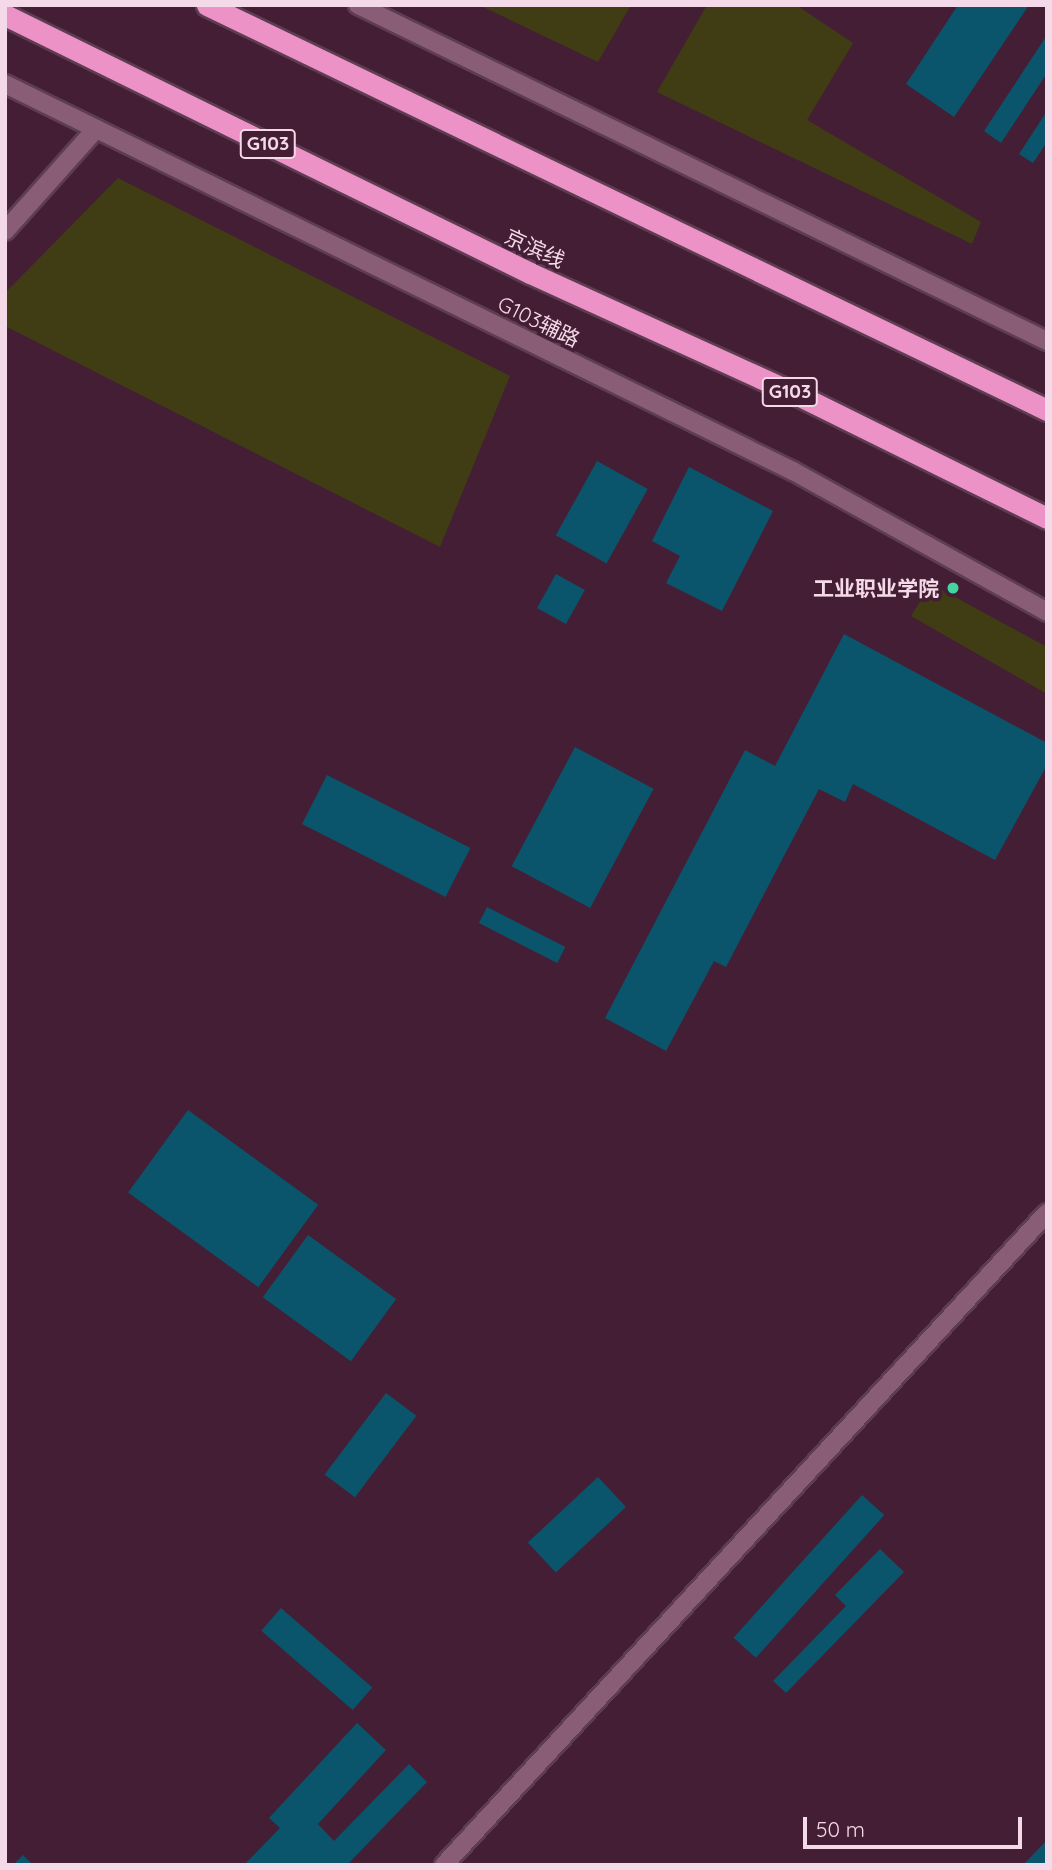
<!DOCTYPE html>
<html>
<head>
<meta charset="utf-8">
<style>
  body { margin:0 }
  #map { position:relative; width:1052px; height:1870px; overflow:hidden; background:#441e35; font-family:Quicksand,"Noto Sans SC",sans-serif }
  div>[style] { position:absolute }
  .green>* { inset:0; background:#403d15 }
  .building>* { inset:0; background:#0a556b; transform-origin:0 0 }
  .roads { filter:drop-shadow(2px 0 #5e3d52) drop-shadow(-2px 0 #5e3d52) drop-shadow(0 2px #5e3d52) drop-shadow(0 -2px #5e3d52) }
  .minor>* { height:18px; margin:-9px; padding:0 9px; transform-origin:9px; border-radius:9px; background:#895d76 }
  .highway>* { height:21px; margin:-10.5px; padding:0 10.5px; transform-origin:10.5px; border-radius:10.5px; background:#ed92c7 }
  .dots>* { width:19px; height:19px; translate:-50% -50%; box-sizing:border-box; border:4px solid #441e35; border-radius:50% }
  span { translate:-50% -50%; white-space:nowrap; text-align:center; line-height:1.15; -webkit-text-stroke:7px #441e35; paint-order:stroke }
  .shield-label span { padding:2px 5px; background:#441e35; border:2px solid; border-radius:5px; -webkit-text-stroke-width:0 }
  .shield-label { font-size:19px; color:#f4dae8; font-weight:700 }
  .street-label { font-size:21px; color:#f4dae8 }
  .poi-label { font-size:21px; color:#f4dae8; font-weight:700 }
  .right { translate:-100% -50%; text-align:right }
  .frame { position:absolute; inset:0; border:7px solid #f4dae8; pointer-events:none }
  .scale { position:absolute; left:803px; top:1817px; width:219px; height:32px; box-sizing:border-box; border:4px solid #f4dae8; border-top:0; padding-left:9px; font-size:21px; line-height:24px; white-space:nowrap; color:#f4dae8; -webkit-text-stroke:5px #441e35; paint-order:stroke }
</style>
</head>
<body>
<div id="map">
  <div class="green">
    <div style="clip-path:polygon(479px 5px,631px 5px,598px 62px)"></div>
    <div style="clip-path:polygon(707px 5px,796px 5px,853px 43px,807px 120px,981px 222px,972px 244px,657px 92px)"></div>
    <div style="clip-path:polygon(118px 178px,510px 376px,440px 547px,5px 326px,5px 293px)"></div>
    <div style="clip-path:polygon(931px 584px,1047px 647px,1047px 694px,911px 616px)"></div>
  </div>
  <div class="building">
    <div style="clip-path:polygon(958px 5px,1029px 5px,954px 117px,906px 84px)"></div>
    <div style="clip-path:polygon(1047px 35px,1047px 73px,1001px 143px,984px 131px)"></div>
    <div style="clip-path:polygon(1047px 111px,1047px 142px,1033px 163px,1019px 154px)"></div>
    <div style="left:597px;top:461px;width:58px;height:85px;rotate:29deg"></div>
    <div style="clip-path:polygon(689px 467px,773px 511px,722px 611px,666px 583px,680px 556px,652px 541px)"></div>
    <div style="left:556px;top:574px;width:33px;height:39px;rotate:29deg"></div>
    <div style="clip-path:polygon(844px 634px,1047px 743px,1047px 765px,995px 860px,853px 784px,845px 802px,819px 789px,726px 967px,714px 961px,666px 1051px,605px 1018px,745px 750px,775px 766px)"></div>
    <div style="left:575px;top:747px;width:89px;height:135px;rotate:28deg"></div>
    <div style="left:327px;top:775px;width:161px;height:55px;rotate:27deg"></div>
    <div style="left:487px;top:907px;width:88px;height:18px;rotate:27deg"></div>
    <div style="left:188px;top:1110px;width:161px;height:102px;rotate:36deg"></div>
    <div style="left:308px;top:1235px;width:109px;height:77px;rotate:36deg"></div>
    <div style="left:386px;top:1393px;width:38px;height:102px;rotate:37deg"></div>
    <div style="left:598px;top:1477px;width:41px;height:96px;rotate:47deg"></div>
    <div style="left:862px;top:1495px;width:30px;height:192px;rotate:42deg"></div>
    <div style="clip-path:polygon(880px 1549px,904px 1572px,786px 1693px,773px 1681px,846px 1606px,835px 1595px)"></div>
    <div style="left:281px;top:1608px;width:121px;height:30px;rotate:41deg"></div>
    <div style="clip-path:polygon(357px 1723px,386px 1750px,318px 1824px,334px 1841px,409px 1764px,427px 1782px,347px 1865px,244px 1865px,280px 1828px,269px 1818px)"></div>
    <div style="clip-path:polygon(1047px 1840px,1047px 1865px,1023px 1865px)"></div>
    <div style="clip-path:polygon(23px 1855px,33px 1865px,13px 1865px)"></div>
  </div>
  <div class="roads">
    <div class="minor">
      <div style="left:358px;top:5px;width:767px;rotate:26deg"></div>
      <div style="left:5px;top:84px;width:878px;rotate:26.16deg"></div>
      <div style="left:793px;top:471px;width:291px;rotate:29deg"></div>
      <div style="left:5px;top:231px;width:137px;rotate:-48.3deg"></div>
      <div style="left:444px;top:1865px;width:888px;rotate:-47.24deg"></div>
    </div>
    <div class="highway">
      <div style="left:207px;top:5px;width:933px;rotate:25.74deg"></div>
      <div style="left:5px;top:15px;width:585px;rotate:26.17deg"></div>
      <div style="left:530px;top:273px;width:294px;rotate:24.5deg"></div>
      <div style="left:798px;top:395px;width:278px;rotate:26.3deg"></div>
    </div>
  </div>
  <div class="dots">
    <div style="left:953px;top:588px;background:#44d4a0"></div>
  </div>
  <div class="shield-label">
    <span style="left:268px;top:144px">G103</span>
    <span style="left:790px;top:392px">G103</span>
  </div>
  <div class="street-label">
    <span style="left:535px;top:248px;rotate:25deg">京滨线</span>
    <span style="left:539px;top:321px;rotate:26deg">G103辅路</span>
  </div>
  <div class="poi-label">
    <span class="right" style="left:939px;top:588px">工业职业学院</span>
  </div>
  <div class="frame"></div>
  <div class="scale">50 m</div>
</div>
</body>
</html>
